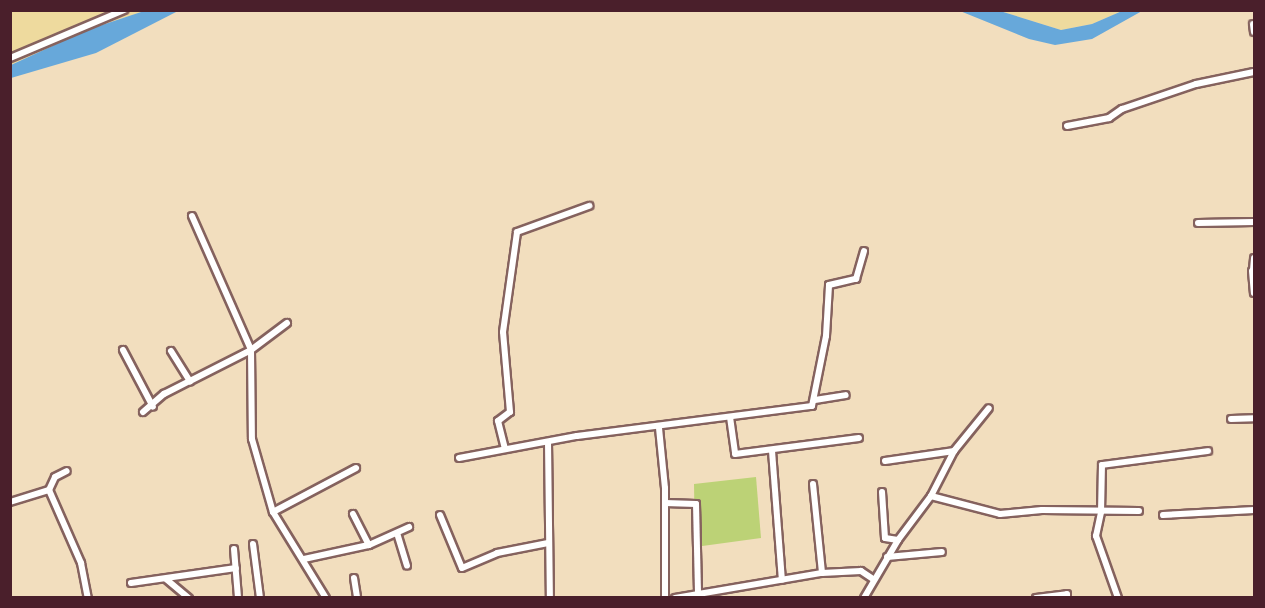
<!DOCTYPE html>
<html>
<head>
<meta charset="utf-8">
<style>
  body { margin:0 }
  #map { position:relative; width:1265px; height:608px; overflow:hidden; background:#f2debe; font-family:"Playpen Sans",sans-serif }
  div>[style] { position:absolute }
  .green>* { inset:0; background:#bcd276 }
  .sand>* { inset:0; background:#eeda9e }
  .water>* { inset:0; background:#67a8da }
  .roads { filter:drop-shadow(2px 0 #85625e) drop-shadow(-2px 0 #85625e) drop-shadow(0 2px #85625e) drop-shadow(0 -2px #85625e) }
  .minor>* { height:6px; margin:-3px; padding:0 3px; transform-origin:3px; border-radius:3px; background:#fff }
  span { translate:-50% -50%; white-space:nowrap; text-align:center; line-height:1.15; -webkit-text-stroke:5px #fcf5e5; paint-order:stroke }
  .frame { position:absolute; inset:0; border:12px solid #4a1f2b; pointer-events:none }
</style>
</head>
<body>
<div id="map">
  <div class="green">
    <div style="clip-path:polygon(756px 477px,761px 538px,695px 547px,694px 484px)"></div>
  </div>
  <div class="sand">
    <div style="clip-path:polygon(11px 11px,144px 11px,87px 30px,11px 65px)"></div>
    <div style="clip-path:polygon(1000px 11px,1122px 11px,1092px 24px,1061px 30px)"></div>
  </div>
  <div class="water">
    <div style="clip-path:polygon(144px 11px,178px 11px,96px 53px,11px 78px,11px 65px,87px 30px)"></div>
    <div style="clip-path:polygon(960px 11px,1000px 11px,1061px 30px,1092px 24px,1122px 11px,1142px 11px,1092px 39px,1055px 45px,1029px 39px)"></div>
  </div>
  <div class="roads">
    <div class="minor">
      <div style="left:1253px;top:24px;width:8px;rotate:83deg"></div>
      <div style="left:10px;top:58px;width:124px;rotate:-22.8deg"></div>
      <div style="left:1067px;top:126px;width:43px;rotate:-10.8deg"></div>
      <div style="left:1109px;top:118px;width:16px;rotate:-35deg"></div>
      <div style="left:1122px;top:109px;width:78px;rotate:-18.7deg"></div>
      <div style="left:1196px;top:84px;width:59px;rotate:-11.7deg"></div>
      <div style="left:192px;top:216px;width:146px;rotate:66.2deg"></div>
      <div style="left:251px;top:350px;width:89px;rotate:89.4deg"></div>
      <div style="left:252px;top:439px;width:76px;rotate:74deg"></div>
      <div style="left:273px;top:512px;width:101px;rotate:58.4deg"></div>
      <div style="left:1198px;top:223px;width:56px;rotate:-1deg"></div>
      <div style="left:1253px;top:270px;width:12px;rotate:-85deg"></div>
      <div style="left:1252px;top:271px;width:22px;rotate:85deg"></div>
      <div style="left:123px;top:350px;width:64px;rotate:62.2deg"></div>
      <div style="left:171px;top:351px;width:36px;rotate:58deg"></div>
      <div style="left:190px;top:381px;width:68px;rotate:-26.9deg"></div>
      <div style="left:251px;top:350px;width:45px;rotate:-36.9deg"></div>
      <div style="left:815px;top:400px;width:31px;rotate:-9deg"></div>
      <div style="left:143px;top:412px;width:28px;rotate:-41deg"></div>
      <div style="left:164px;top:394px;width:29px;rotate:-27deg"></div>
      <div style="left:730px;top:417px;width:37px;rotate:82deg"></div>
      <div style="left:735px;top:454px;width:125px;rotate:-7.4deg"></div>
      <div style="left:1231px;top:419px;width:23px;rotate:-2deg"></div>
      <div style="left:659px;top:428px;width:60px;rotate:84.3deg"></div>
      <div style="left:665px;top:488px;width:110px;rotate:90deg"></div>
      <div style="left:548px;top:442px;width:156px;rotate:89.3deg"></div>
      <div style="left:505px;top:449px;width:29px;rotate:-104deg"></div>
      <div style="left:498px;top:421px;width:15px;rotate:-37deg"></div>
      <div style="left:510px;top:412px;width:80px;rotate:-95deg"></div>
      <div style="left:503px;top:332px;width:101px;rotate:-82deg"></div>
      <div style="left:517px;top:232px;width:77px;rotate:-19.9deg"></div>
      <div style="left:772px;top:451px;width:129px;rotate:85.6deg"></div>
      <div style="left:459px;top:458px;width:120px;rotate:-10.6deg"></div>
      <div style="left:577px;top:436px;width:237px;rotate:-7.3deg"></div>
      <div style="left:812px;top:406px;width:71px;rotate:-78.7deg"></div>
      <div style="left:826px;top:336px;width:51px;rotate:-86.6deg"></div>
      <div style="left:829px;top:285px;width:28px;rotate:-13deg"></div>
      <div style="left:856px;top:279px;width:29px;rotate:-74deg"></div>
      <div style="left:885px;top:461px;width:70px;rotate:-8.2deg"></div>
      <div style="left:813px;top:484px;width:89px;rotate:84.2deg"></div>
      <div style="left:49px;top:490px;width:80px;rotate:66.3deg"></div>
      <div style="left:81px;top:563px;width:36px;rotate:79deg"></div>
      <div style="left:882px;top:492px;width:46px;rotate:86.3deg"></div>
      <div style="left:885px;top:538px;width:13px;rotate:9deg"></div>
      <div style="left:931px;top:496px;width:71px;rotate:14.6deg"></div>
      <div style="left:1000px;top:514px;width:42px;rotate:-5.4deg"></div>
      <div style="left:1042px;top:510px;width:97px;rotate:0.6deg"></div>
      <div style="left:10px;top:502px;width:41px;rotate:-17.1deg"></div>
      <div style="left:49px;top:490px;width:14px;rotate:-65deg"></div>
      <div style="left:55px;top:477px;width:13px;rotate:-27deg"></div>
      <div style="left:665px;top:503px;width:31px;rotate:2deg"></div>
      <div style="left:696px;top:504px;width:91px;rotate:88.7deg"></div>
      <div style="left:273px;top:512px;width:94px;rotate:-27.9deg"></div>
      <div style="left:353px;top:514px;width:35px;rotate:63deg"></div>
      <div style="left:440px;top:515px;width:57px;rotate:67.5deg"></div>
      <div style="left:462px;top:568px;width:38px;rotate:-23deg"></div>
      <div style="left:497px;top:553px;width:52px;rotate:-11.1deg"></div>
      <div style="left:1163px;top:515px;width:91px;rotate:-3.1deg"></div>
      <div style="left:397px;top:533px;width:34px;rotate:73deg"></div>
      <div style="left:253px;top:544px;width:54px;rotate:82.6deg"></div>
      <div style="left:234px;top:549px;width:49px;rotate:85.3deg"></div>
      <div style="left:887px;top:557px;width:55px;rotate:-5.2deg"></div>
      <div style="left:304px;top:559px;width:66px;rotate:-12.2deg"></div>
      <div style="left:369px;top:545px;width:44px;rotate:-24.2deg"></div>
      <div style="left:354px;top:578px;width:20px;rotate:81deg"></div>
      <div style="left:166px;top:579px;width:30px;rotate:40deg"></div>
      <div style="left:131px;top:583px;width:106px;rotate:-8.1deg"></div>
      <div style="left:675px;top:598px;width:149px;rotate:-9.7deg"></div>
      <div style="left:822px;top:573px;width:39px;rotate:-3deg"></div>
      <div style="left:861px;top:571px;width:14px;rotate:34deg"></div>
      <div style="left:864px;top:598px;width:67px;rotate:-59.6deg"></div>
      <div style="left:898px;top:540px;width:55px;rotate:-53.1deg"></div>
      <div style="left:931px;top:496px;width:51px;rotate:-62.9deg"></div>
      <div style="left:954px;top:451px;width:55px;rotate:-50.9deg"></div>
      <div style="left:1036px;top:598px;width:31px;rotate:-7deg"></div>
      <div style="left:1067px;top:594px;width:4px;rotate:90deg"></div>
      <div style="left:1118px;top:598px;width:66px;rotate:-109.5deg"></div>
      <div style="left:1096px;top:536px;width:25px;rotate:-78deg"></div>
      <div style="left:1101px;top:512px;width:47px;rotate:-88.8deg"></div>
      <div style="left:1102px;top:465px;width:107px;rotate:-7.5deg"></div>
    </div>
  </div>
  <div class="frame"></div>
</div>
</body>
</html>
